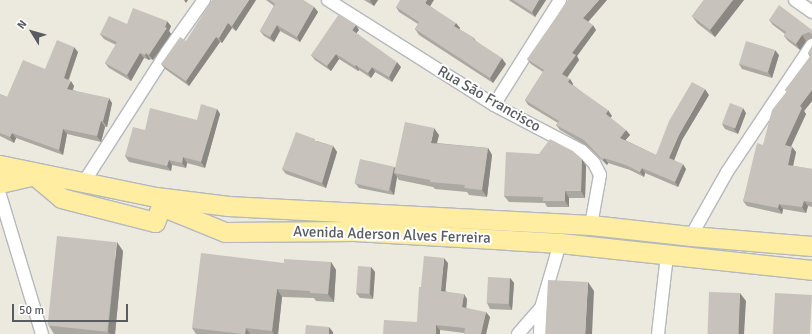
<!DOCTYPE html>
<html>
<head>
<meta charset="utf-8">
<style>
  body { margin:0 }
  #map { position:relative; width:812px; height:334px; overflow:hidden; background:#ece9df; font-family:Signika,sans-serif }
  div>[style] { position:absolute }
  .roads { filter:drop-shadow(1px 0 #b5b8bd) drop-shadow(-1px 0 #b5b8bd) drop-shadow(0 1px #b5b8bd) drop-shadow(0 -1px #b5b8bd) }
  .street>* { height:12px; margin:-6px; padding:0 6px; transform-origin:6px; border-radius:6px; background:#fff }
  .primary>* { height:19px; margin:-9.5px; padding:0 9.5px; transform-origin:9.5px; border-radius:9.5px; background:#ffeea1 }
  .wall>* { inset:0; background:#aba8a2 }
  .shaded-wall>* { inset:0; background:#8b8884; transform-origin:0 0 }
  .building>* { inset:0; background:#c7c3bc; transform-origin:0 0 }
  span { translate:-50% -50%; white-space:nowrap; text-align:center; line-height:1.15; -webkit-text-stroke:4px #fff; paint-order:stroke }
  .street-label { font-size:15px; color:#585c61 }
  .north { position:absolute; left:12px; top:12px; width:40px; height:40px; -webkit-text-stroke:3px #fff; paint-order:stroke; rotate:307deg; font-size:11px; font-weight:700; line-height:16px; text-align:center; color:#585c61 }
  .north::after { content:''; display:block; margin:auto; width:14px; height:18px; background:#585c61; clip-path:polygon(50% 0,100% 100%,50% 72%,0 100%) }
  .scale { position:absolute; left:12px; top:304px; width:116px; height:18px; box-sizing:border-box; border:2px solid #585c61; border-top:0; padding-left:5px; font-size:12px; line-height:14px; white-space:nowrap; color:#585c61; -webkit-text-stroke:3px #fff; paint-order:stroke }
</style>
</head>
<body>
<div id="map">
  <div class="roads">
    <div class="street">
      <div style="left:328px;top:0;width:196px;rotate:32.3deg"></div>
      <div style="left:494px;top:105px;width:99px;rotate:27.6deg"></div>
      <div style="left:582px;top:151px;width:17px;rotate:45deg"></div>
      <div style="left:594px;top:163px;width:13px;rotate:63deg"></div>
      <div style="left:600px;top:175px;width:51px;rotate:100.2deg"></div>
      <div style="left:795px;top:0;width:21px;rotate:35deg"></div>
      <div style="left:494px;top:105px;width:124px;rotate:-57.8deg"></div>
      <div style="left:84px;top:182px;width:154px;rotate:-57.4deg"></div>
      <div style="left:167px;top:52px;width:64px;rotate:-54.6deg"></div>
      <div style="left:0;top:195px;width:145px;rotate:73.2deg"></div>
      <div style="left:691px;top:236px;width:73px;rotate:-60.6deg"></div>
      <div style="left:727px;top:172px;width:153px;rotate:-56.2deg"></div>
      <div style="left:518px;top:334px;width:35px;rotate:-49deg"></div>
      <div style="left:540px;top:334px;width:26px;rotate:-88deg"></div>
      <div style="left:541px;top:308px;width:68px;rotate:-73.7deg"></div>
      <div style="left:658px;top:334px;width:80px;rotate:-83.5deg"></div>
    </div>
    <div class="primary">
      <div style="left:0;top:165px;width:159px;rotate:11.6deg"></div>
      <div style="left:156px;top:197px;width:73px;rotate:7.1deg"></div>
      <div style="left:228px;top:206px;width:363px;rotate:3deg"></div>
      <div style="left:591px;top:225px;width:101px;rotate:6.3deg"></div>
      <div style="left:691px;top:236px;width:121px;rotate:4.7deg"></div>
      <div style="left:0;top:183px;width:35px;rotate:-13deg"></div>
      <div style="left:34px;top:175px;width:35px;rotate:40deg"></div>
      <div style="left:61px;top:198px;width:97px;rotate:14.3deg"></div>
      <div style="left:155px;top:222px;width:17px;rotate:-69deg"></div>
      <div style="left:161px;top:206px;width:69px;rotate:22.1deg"></div>
      <div style="left:225px;top:232px;width:129px;rotate:-0.4deg"></div>
      <div style="left:354px;top:231px;width:154px;rotate:3.3deg"></div>
      <div style="left:508px;top:240px;width:52px;rotate:3.3deg"></div>
      <div style="left:560px;top:243px;width:253px;rotate:6.1deg"></div>
    </div>
  </div>
  <div class="wall">
    <div style="clip-path:polygon(256px 0,236px 31px,232px 28px,222px 43px,220px 42px,189px 86px,165px 69px,161px 64px,186px 41px)"></div>
    <div style="clip-path:polygon(266px 0,303px 0,314px 7px,318px 12px,300px 42px,280px 31px,274px 42px,264px 36px,260px 31px,274px 6px)"></div>
    <div style="clip-path:polygon(364px 0,378px 0,374px 6px)"></div>
    <div style="clip-path:polygon(509px 0,546px 0,535px 17px,510px 1px)"></div>
    <div style="clip-path:polygon(607px 0,588px 22px,596px 30px,577px 56px,579px 60px,567px 78px,570px 79px,573px 84px,573px 85px,612px 116px,610px 118px,630px 135px,625px 140px,656px 155px,709px 95px,682px 140px,674px 160px,686px 169px,678px 187px,645px 173px,644px 177px,630px 170px,608px 163px,607px 165px,587px 146px,560px 130px,556px 125px,558px 123px,528px 105px,525px 100px,543px 72px,531px 64px,527px 59px)"></div>
    <div style="clip-path:polygon(704px 0,744px 0,715px 37px,697px 23px,692px 16px)"></div>
    <div style="clip-path:polygon(430px 6px,460px 28px,459px 29px,474px 38px,476px 41px,506px 64px,493px 83px,419px 35px,415px 29px,418px 24px,399px 12px,396px 7px)"></div>
    <div style="clip-path:polygon(769px 20px,812px 30px,812px 38px,806px 41px,800px 50px,788px 41px,784px 36px,785px 34px,773px 25px)"></div>
    <div style="clip-path:polygon(127px 24px,171px 26px,169px 31px,171px 34px,153px 60px,150px 59px,149px 60px,144px 58px,131px 81px,109px 68px,105px 63px,116px 45px,104px 39px,100px 34px)"></div>
    <div style="clip-path:polygon(359px 30px,356px 33px,401px 67px,392px 82px,375px 72px,371px 78px,359px 70px,358px 71px,339px 59px,331px 71px,315px 60px,311px 55px)"></div>
    <div style="clip-path:polygon(812px 46px,812px 101px,804px 111px,806px 114px,791px 146px,792px 147px,796px 152px,793px 166px,812px 169px,812px 207px,808px 206px,806px 213px,783px 209px,782px 214px,747px 206px,743px 201px,763px 145px,787px 92px,785px 90px,810px 57px,808px 53px)"></div>
    <div style="clip-path:polygon(78px 52px,69px 80px,74px 86px,73px 90px,112px 103px,107px 127px,105px 127px,101px 142px,67px 134px,63px 155px,16px 138px,14px 143px,0 136px,0 94px,7px 97px,45px 69px)"></div>
    <div style="clip-path:polygon(779px 55px,772px 78px,742px 69px,739px 64px)"></div>
    <div style="clip-path:polygon(217px 109px,220px 114px,205px 168px,187px 163px,186px 168px,172px 165px,171px 171px,129px 162px,125px 156px,145px 130px,197px 120px)"></div>
    <div style="clip-path:polygon(746px 113px,738px 134px,725px 129px,722px 124px)"></div>
    <div style="clip-path:polygon(439px 135px,437px 143px,488px 148px,492px 155px,487px 197px,469px 195px,467px 192px,435px 189px,433px 187px,399px 180px,397px 177px,394px 195px,359px 188px,355px 183px,394px 167px,395px 168px)"></div>
    <div style="clip-path:polygon(317px 141px,333px 146px,337px 152px,326px 188px,286px 174px,282px 169px)"></div>
    <div style="clip-path:polygon(582px 159px,586px 166px,585px 198px,569px 198px,569px 207px,547px 207px,545px 203px,509px 202px,504px 196px)"></div>
    <div style="clip-path:polygon(123px 251px,115px 334px,54px 334px,49px 326px)"></div>
    <div style="clip-path:polygon(331px 262px,336px 270px,334px 302px,316px 301px,314px 298px,282px 297px,278px 334px,196px 334px,192px 328px,284px 263px)"></div>
    <div style="clip-path:polygon(448px 263px,445px 291px,467px 299px,466px 308px,490px 317px,486px 334px,464px 334px,464px 333px,440px 330px,440px 334px,383px 334px,417px 322px)"></div>
    <div style="clip-path:polygon(371px 267px,375px 272px,373px 299px,360px 298px,356px 293px)"></div>
    <div style="clip-path:polygon(510px 278px,514px 283px,512px 310px,490px 309px,487px 303px)"></div>
  </div>
  <div class="shaded-wall">
    <div style="clip-path:polygon(184px 0,188px 0,186px 3px)"></div>
    <div style="clip-path:polygon(249px 0,256px 0,236px 31px,232px 26px)"></div>
    <div style="clip-path:polygon(371px 0,378px 0,374px 6px,370px 1px)"></div>
    <div style="clip-path:polygon(427px 0,434px 0,429px 8px,425px 3px)"></div>
    <div style="clip-path:polygon(539px 0,546px 0,535px 17px,532px 12px)"></div>
    <div style="clip-path:polygon(599px 0,607px 0,587px 23px,583px 18px)"></div>
    <div style="clip-path:polygon(733px 0,744px 0,715px 37px,710px 30px)"></div>
    <div style="clip-path:polygon(314px 7px,318px 12px,300px 42px,297px 37px)"></div>
    <div style="clip-path:polygon(167px 21px,171px 26px,169px 31px,171px 34px,153px 60px,149px 55px,165px 27px)"></div>
    <div style="clip-path:polygon(228px 23px,232px 28px,222px 43px,219px 38px)"></div>
    <div style="clip-path:polygon(456px 23px,460px 28px,458px 31px,454px 26px)"></div>
    <div style="clip-path:polygon(277px 25px,280px 31px,274px 42px,270px 37px)"></div>
    <div style="clip-path:polygon(356px 25px,359px 30px,355px 35px,352px 30px)"></div>
    <div style="clip-path:polygon(593px 25px,596px 30px,577px 56px,579px 60px,565px 80px,562px 74px,572px 53px)"></div>
    <div style="clip-path:polygon(802px 35px,806px 41px,800px 50px,796px 44px)"></div>
    <div style="clip-path:polygon(216px 37px,220px 42px,189px 86px,186px 81px)"></div>
    <div style="clip-path:polygon(74px 47px,78px 52px,67px 83px,64px 78px)"></div>
    <div style="clip-path:polygon(775px 50px,779px 55px,772px 78px,768px 72px)"></div>
    <div style="clip-path:polygon(140px 53px,144px 58px,131px 81px,127px 75px)"></div>
    <div style="clip-path:polygon(146px 53px,150px 59px,149px 60px,145px 55px)"></div>
    <div style="clip-path:polygon(336px 54px,339px 59px,331px 71px,327px 66px)"></div>
    <div style="clip-path:polygon(502px 58px,506px 64px,493px 83px,490px 78px)"></div>
    <div style="clip-path:polygon(397px 62px,401px 67px,392px 82px,389px 77px)"></div>
    <div style="left:356px;top:65px;width:6px;height:1px;rotate:59deg"></div>
    <div style="clip-path:polygon(372px 67px,375px 72px,371px 78px,368px 73px)"></div>
    <div style="clip-path:polygon(570px 79px,573px 84px,572px 87px,568px 82px)"></div>
    <div style="clip-path:polygon(71px 81px,74px 86px,71px 94px,67px 89px)"></div>
    <div style="clip-path:polygon(705px 89px,709px 95px,682px 140px,673px 163px,669px 158px,679px 135px)"></div>
    <div style="clip-path:polygon(812px 90px,812px 101px,804px 111px,806px 114px,789px 151px,785px 145px,800px 106px)"></div>
    <div style="clip-path:polygon(109px 98px,112px 103px,107px 127px,103px 121px)"></div>
    <div style="clip-path:polygon(743px 108px,746px 113px,738px 134px,734px 129px)"></div>
    <div style="clip-path:polygon(217px 109px,220px 114px,205px 168px,201px 162px)"></div>
    <div style="clip-path:polygon(608px 110px,612px 116px,609px 119px,606px 114px)"></div>
    <div style="clip-path:polygon(101px 121px,105px 127px,101px 142px,97px 136px)"></div>
    <div style="clip-path:polygon(434px 128px,439px 135px,435px 150px,431px 143px)"></div>
    <div style="clip-path:polygon(63px 129px,67px 134px,63px 155px,59px 150px)"></div>
    <div style="clip-path:polygon(626px 130px,630px 135px,623px 143px,620px 138px)"></div>
    <div style="clip-path:polygon(12px 133px,16px 138px,14px 143px,10px 137px)"></div>
    <div style="clip-path:polygon(333px 146px,337px 152px,326px 188px,322px 183px)"></div>
    <div style="clip-path:polygon(792px 147px,796px 152px,792px 171px,788px 165px)"></div>
    <div style="clip-path:polygon(488px 148px,492px 155px,487px 197px,482px 190px)"></div>
    <div style="clip-path:polygon(183px 157px,187px 163px,186px 168px,182px 163px)"></div>
    <div style="clip-path:polygon(604px 158px,608px 163px,607px 165px,603px 160px)"></div>
    <div style="clip-path:polygon(582px 159px,586px 166px,585px 198px,581px 191px)"></div>
    <div style="clip-path:polygon(169px 160px,172px 165px,171px 171px,167px 166px)"></div>
    <div style="clip-path:polygon(683px 164px,686px 169px,678px 187px,675px 182px)"></div>
    <div style="clip-path:polygon(394px 167px,398px 172px,394px 173px,397px 177px,394px 195px,390px 189px)"></div>
    <div style="clip-path:polygon(642px 168px,645px 173px,644px 177px,640px 172px)"></div>
    <div style="clip-path:polygon(565px 191px,569px 198px,569px 207px,565px 201px)"></div>
    <div style="clip-path:polygon(804px 201px,808px 206px,806px 213px,802px 207px)"></div>
    <div style="clip-path:polygon(779px 204px,783px 209px,782px 214px,778px 208px)"></div>
    <div style="clip-path:polygon(117px 242px,123px 251px,115px 334px,110px 334px,108px 332px)"></div>
    <div style="clip-path:polygon(444px 258px,448px 263px,445px 296px,441px 291px)"></div>
    <div style="clip-path:polygon(331px 262px,336px 270px,334px 302px,328px 294px)"></div>
    <div style="clip-path:polygon(371px 267px,375px 272px,373px 299px,370px 294px)"></div>
    <div style="clip-path:polygon(510px 278px,514px 283px,512px 310px,509px 305px)"></div>
    <div style="clip-path:polygon(588px 282px,594px 291px,592px 334px,585px 334px)"></div>
    <div style="clip-path:polygon(277px 289px,282px 297px,278px 334px,274px 334px,272px 331px)"></div>
    <div style="clip-path:polygon(740px 293px,746px 301px,744px 334px,737px 334px)"></div>
    <div style="clip-path:polygon(464px 294px,467px 299px,466px 312px,462px 307px)"></div>
    <div style="clip-path:polygon(486px 312px,490px 317px,486px 334px,481px 334px)"></div>
    <div style="clip-path:polygon(436px 325px,440px 330px,440px 334px,436px 334px)"></div>
    <div style="clip-path:polygon(329px 327px,333px 332px,333px 334px,329px 334px)"></div>
    <div style="clip-path:polygon(246px 328px,250px 334px,245px 334px)"></div>
  </div>
  <div class="building">
    <div style="clip-path:polygon(212px 0,249px 0,232px 26px,228px 23px,219px 38px,216px 37px,186px 81px,161px 64px,180px 37px,186px 41px)"></div>
    <div style="clip-path:polygon(270px 0,303px 0,314px 7px,297px 37px,277px 25px,270px 37px,260px 31px,275px 4px)"></div>
    <div style="clip-path:polygon(400px 0,427px 0,425px 3px,456px 23px,454px 26px,474px 38px,473px 39px,502px 58px,490px 78px,415px 29px,419px 22px,396px 7px)"></div>
    <div style="clip-path:polygon(513px 0,539px 0,532px 12px)"></div>
    <div style="clip-path:polygon(568px 0,599px 0,583px 18px,593px 25px,572px 53px,576px 55px,562px 74px,570px 79px,568px 82px,608px 110px,606px 114px,626px 130px,620px 138px,656px 155px,669px 121px,692px 82px,705px 89px,679px 135px,669px 158px,683px 164px,675px 182px,642px 168px,640px 172px,626px 165px,604px 158px,603px 160px,584px 140px,556px 125px,559px 121px,525px 100px,544px 70px,527px 59px)"></div>
    <div style="clip-path:polygon(704px 0,733px 0,710px 30px,692px 16px)"></div>
    <div style="clip-path:polygon(779px 5px,812px 30px,812px 34px,809px 32px,802px 35px,796px 44px,784px 36px,786px 32px,769px 20px)"></div>
    <div style="clip-path:polygon(133px 8px,167px 21px,165px 27px,167px 28px,149px 55px,146px 53px,145px 55px,140px 53px,127px 75px,105px 63px,117px 42px,100px 34px,109px 16px,127px 24px)"></div>
    <div style="clip-path:polygon(339px 14px,356px 25px,352px 30px,397px 62px,389px 77px,372px 67px,368px 73px,356px 65px,355px 66px,336px 54px,327px 66px,311px 55px)"></div>
    <div style="clip-path:polygon(57px 40px,74px 47px,64px 78px,71px 81px,67px 89px,109px 98px,103px 121px,101px 121px,97px 136px,63px 129px,59px 150px,12px 133px,10px 137px,0 133px,0 94px,7px 97px,23px 60px,45px 69px)"></div>
    <div style="left:746px;top:41px;width:30px;height:24px;rotate:17deg"></div>
    <div style="clip-path:polygon(812px 46px,812px 90px,800px 106px,802px 108px,785px 145px,792px 147px,788px 165px,812px 169px,812px 202px,804px 201px,802px 207px,779px 204px,778px 208px,743px 201px,757px 143px,763px 145px,772px 110px,787px 91px,785px 90px,811px 55px,808px 53px)"></div>
    <div style="left:730px;top:103px;width:14px;height:22px;rotate:21deg"></div>
    <div style="clip-path:polygon(201px 104px,217px 109px,201px 162px,183px 157px,182px 163px,169px 160px,167px 166px,125px 156px,133px 127px,145px 130px,150px 108px,197px 120px)"></div>
    <div style="clip-path:polygon(405px 122px,434px 128px,431px 143px,488px 148px,482px 190px,464px 188px,465px 185px,430px 182px,430px 180px,394px 173px)"></div>
    <div style="clip-path:polygon(296px 132px,315px 139px,315px 141px,333px 146px,322px 183px,282px 169px)"></div>
    <div style="clip-path:polygon(550px 139px,573px 151px,582px 159px,581px 191px,565px 191px,565px 201px,543px 201px,543px 197px,504px 196px,506px 152px,539px 154px)"></div>
    <div style="left:360px;top:159px;width:35px;height:25px;rotate:13deg"></div>
    <div style="left:57px;top:236px;width:60px;height:90px;rotate:6deg"></div>
    <div style="clip-path:polygon(201px 253px,284px 263px,284px 259px,331px 262px,328px 294px,310px 293px,310px 291px,277px 289px,272px 331px,246px 328px,245px 334px,243px 334px,192px 328px)"></div>
    <div style="clip-path:polygon(424px 256px,444px 258px,441px 291px,464px 294px,462px 307px,486px 312px,481px 334px,464px 334px,465px 328px,436px 325px,436px 334px,383px 334px,384px 320px,417px 322px,419px 287px,421px 287px)"></div>
    <div style="left:358px;top:266px;width:13px;height:27px;rotate:4deg"></div>
    <div style="left:488px;top:277px;width:22px;height:26px;rotate:3deg"></div>
    <div style="left:548px;top:280px;width:40px;height:54px;rotate:3deg"></div>
    <div style="left:709px;top:292px;width:31px;height:42px;rotate:2deg"></div>
    <div style="left:775px;top:293px;width:37px;height:41px;rotate:3deg"></div>
    <div style="clip-path:polygon(306px 325px,329px 327px,329px 334px,305px 334px)"></div>
  </div>
  <div class="street-label">
    <span style="left:489px;top:99px;rotate:30deg">Rua São Francisco</span>
    <span style="left:392px;top:235px;rotate:2deg">Avenida Aderson Alves Ferreira</span>
  </div>
  <div class="north">N</div>
  <div class="scale">50 m</div>
</div>
</body>
</html>
